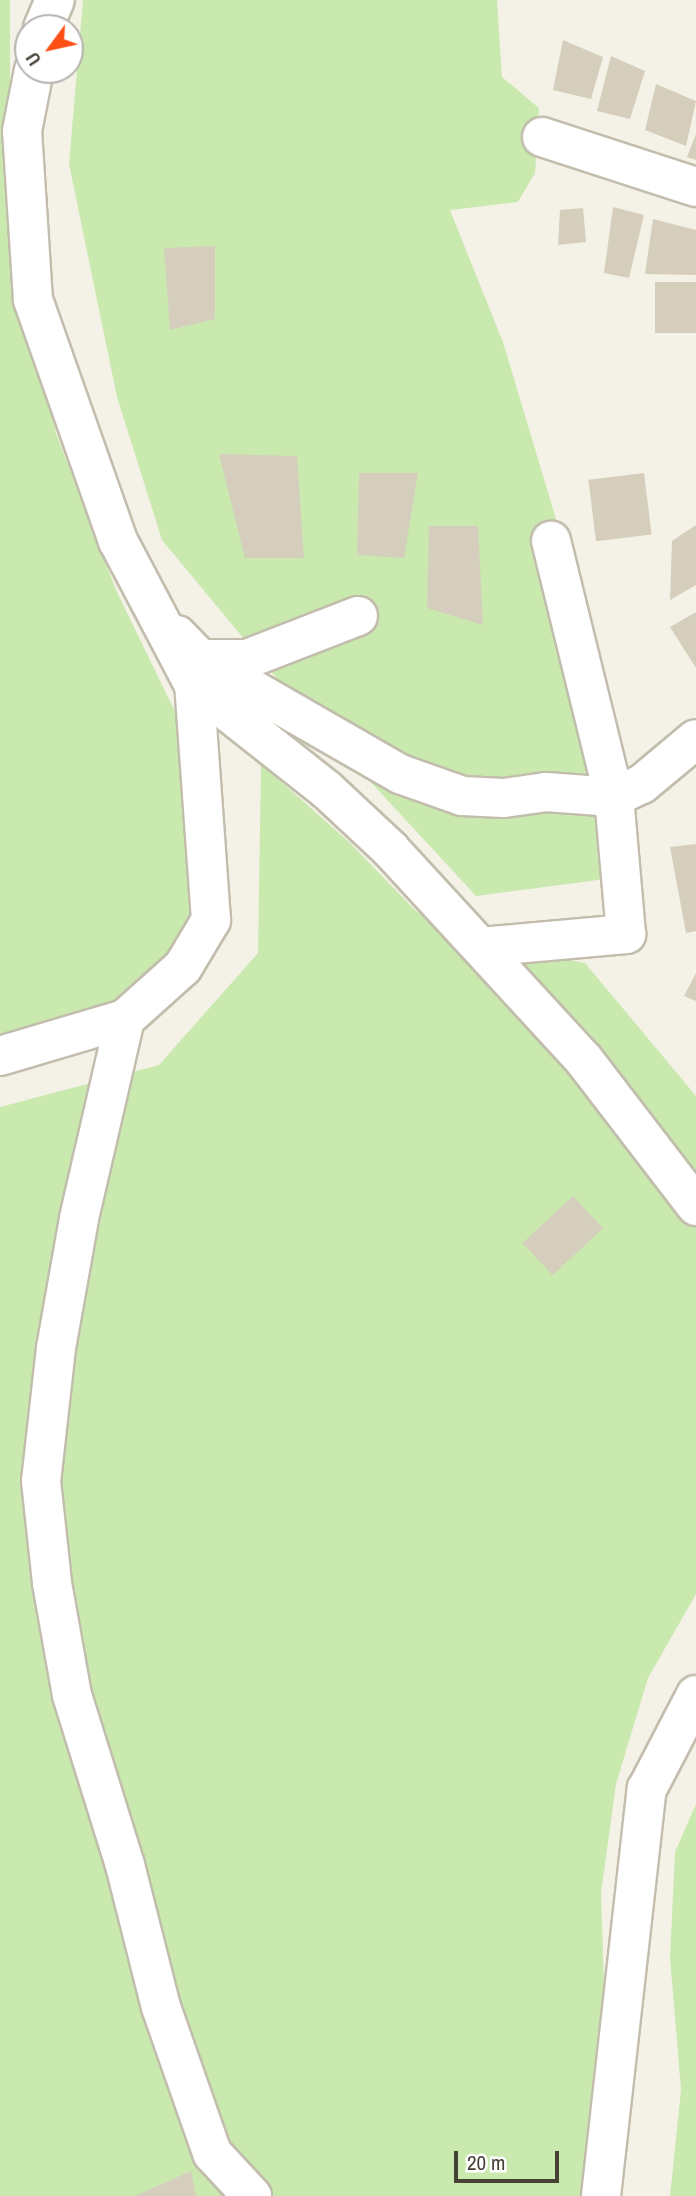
<!DOCTYPE html>
<html>
<head>
<meta charset="utf-8">
<style>
  body { margin:0 }
  #map { position:relative; width:696px; height:2196px; overflow:hidden; background:#f4f1e7; font-family:"Archivo Narrow",sans-serif }
  div>[style] { position:absolute }
  .green>* { inset:0; background:#c9e9af }
  .building>* { inset:0; background:#d5cebc; transform-origin:0 0 }
  .roads { filter:drop-shadow(2px 0 #c2bdac) drop-shadow(-2px 0 #c2bdac) drop-shadow(0 2px #c2bdac) drop-shadow(0 -2px #c2bdac) }
  .minor>* { height:38px; margin:-19px; padding:0 19px; transform-origin:19px; border-radius:19px; background:#fff }
  span { translate:-50% -50%; white-space:nowrap; text-align:center; line-height:1.15; -webkit-text-stroke:7px #fff; paint-order:stroke }
  .north { position:absolute; left:14px; top:14px; width:70px; height:70px; box-sizing:border-box; background:#fff; border:2px solid #b5b3af; border-radius:50%; rotate:237deg; font-size:19px; font-weight:700; line-height:28px; text-align:center; color:#474236 }
  .north::after { content:''; display:block; margin:auto; width:24px; height:32px; background:#fd4e15; clip-path:polygon(50% 0,100% 100%,50% 72%,0 100%) }
  .scale { position:absolute; left:454px; top:2151px; width:105px; height:32px; box-sizing:border-box; border:4px solid #474236; border-top:0; padding-left:9px; font-size:21px; line-height:24px; white-space:nowrap; color:#474236; -webkit-text-stroke:5px #fff; paint-order:stroke }
</style>
</head>
<body>
<div id="map">
  <div class="green">
    <div style="clip-path:polygon(0 0,10px 0,10px 139px,25px 290px,56px 433px,116px 590px,180px 722px,203px 919px,131px 1010px,0 1044px)"></div>
    <div style="clip-path:polygon(83px 0,497px 0,502px 77px,539px 108px,535px 173px,518px 202px,450px 210px,503px 342px,559px 529px,606px 879px,476px 896px,293px 698px,162px 540px,117px 397px,69px 164px)"></div>
    <div style="clip-path:polygon(261px 764px,349px 842px,416px 911px,476px 948px,516px 949px,585px 963px,696px 1096px,696px 1594px,648px 1678px,616px 1784px,601px 1893px,609px 2135px,588px 2196px,0 2196px,0 1107px,159px 1065px,258px 953px)"></div>
    <div style="clip-path:polygon(696px 1804px,696px 2196px,670px 2196px,681px 2090px,670px 1958px,675px 1852px)"></div>
  </div>
  <div class="building">
    <div style="clip-path:polygon(563px 40px,603px 57px,591px 99px,553px 90px)"></div>
    <div style="clip-path:polygon(611px 56px,645px 71px,630px 119px,597px 111px)"></div>
    <div style="clip-path:polygon(656px 84px,696px 101px,686px 146px,645px 130px)"></div>
    <div style="clip-path:polygon(696px 134px,696px 160px,687px 157px)"></div>
    <div style="clip-path:polygon(613px 207px,644px 215px,629px 278px,604px 273px)"></div>
    <div style="clip-path:polygon(583px 208px,586px 242px,558px 245px,560px 210px)"></div>
    <div style="clip-path:polygon(653px 219px,696px 230px,696px 275px,645px 274px)"></div>
    <div style="clip-path:polygon(215px 246px,215px 319px,170px 330px,164px 248px)"></div>
    <div style="left:696px;top:282px;width:51px;height:41px;rotate:90deg"></div>
    <div style="clip-path:polygon(219px 454px,297px 456px,304px 558px,245px 558px)"></div>
    <div style="clip-path:polygon(359px 473px,418px 473px,404px 558px,357px 555px)"></div>
    <div style="left:644px;top:473px;width:62px;height:56px;rotate:83deg"></div>
    <div style="clip-path:polygon(696px 525px,696px 585px,670px 600px,672px 541px)"></div>
    <div style="clip-path:polygon(429px 526px,478px 526px,483px 625px,427px 608px)"></div>
    <div style="clip-path:polygon(696px 612px,696px 668px,670px 627px)"></div>
    <div style="clip-path:polygon(696px 844px,696px 931px,686px 933px,670px 847px)"></div>
    <div style="clip-path:polygon(696px 973px,696px 1001px,684px 996px)"></div>
    <div style="left:573px;top:1196px;width:44px;height:69px;rotate:47deg"></div>
    <div style="clip-path:polygon(191px 2171px,196px 2196px,135px 2196px)"></div>
  </div>
  <div class="roads">
    <div class="minor">
      <div style="left:43px;top:28px;width:30px;rotate:-67deg"></div>
      <div style="left:542px;top:137px;width:162px;rotate:18deg"></div>
      <div style="left:177px;top:635px;width:33px;rotate:46deg"></div>
      <div style="left:200px;top:659px;width:231px;rotate:29.9deg"></div>
      <div style="left:400px;top:774px;width:66px;rotate:19.5deg"></div>
      <div style="left:462px;top:796px;width:42px;rotate:2.7deg"></div>
      <div style="left:504px;top:798px;width:42px;rotate:-8.1deg"></div>
      <div style="left:546px;top:792px;width:68px;rotate:4.2deg"></div>
      <div style="left:614px;top:797px;width:31px;rotate:-25deg"></div>
      <div style="left:642px;top:784px;width:70px;rotate:-39.8deg"></div>
      <div style="left:200px;top:659px;width:47px"></div>
      <div style="left:247px;top:659px;width:119px;rotate:-21.2deg"></div>
      <div style="left:194px;top:685px;width:169px;rotate:38.3deg"></div>
      <div style="left:327px;top:790px;width:86px;rotate:43.1deg"></div>
      <div style="left:390px;top:849px;width:287px;rotate:47.4deg"></div>
      <div style="left:584px;top:1060px;width:184px;rotate:52.5deg"></div>
      <div style="left:481px;top:947px;width:146px;rotate:-5.1deg"></div>
      <div style="left:626px;top:934px;width:138px;rotate:-95deg"></div>
      <div style="left:614px;top:797px;width:264px;rotate:-103.8deg"></div>
      <div style="left:125px;top:1019px;width:205px;rotate:103deg"></div>
      <div style="left:79px;top:1219px;width:131px;rotate:100.1deg"></div>
      <div style="left:56px;top:1348px;width:134px;rotate:96.4deg"></div>
      <div style="left:41px;top:1481px;width:103px;rotate:83.8deg"></div>
      <div style="left:52px;top:1583px;width:114px;rotate:79.9deg"></div>
      <div style="left:72px;top:1695px;width:178px;rotate:72.7deg"></div>
      <div style="left:125px;top:1865px;width:146px;rotate:75.8deg"></div>
      <div style="left:161px;top:2007px;width:155px;rotate:70.7deg"></div>
      <div style="left:212px;top:2153px;width:59px;rotate:47.1deg"></div>
      <div style="left:0;top:1056px;width:130px;rotate:-16.5deg"></div>
      <div style="left:125px;top:1019px;width:78px;rotate:-41.9deg"></div>
      <div style="left:183px;top:967px;width:55px;rotate:-59.2deg"></div>
      <div style="left:211px;top:920px;width:236px;rotate:-94.1deg"></div>
      <div style="left:194px;top:685px;width:163px;rotate:-117.8deg"></div>
      <div style="left:118px;top:541px;width:256px;rotate:-109.4deg"></div>
      <div style="left:33px;top:300px;width:169px;rotate:-93.7deg"></div>
      <div style="left:22px;top:131px;width:62px;rotate:-78.9deg"></div>
      <div style="left:601px;top:2196px;width:410px;rotate:-83.6deg"></div>
      <div style="left:647px;top:1789px;width:106px;rotate:-62.5deg"></div>
    </div>
  </div>
  <div class="north">U</div>
  <div class="scale">20 m</div>
</div>
</body>
</html>
